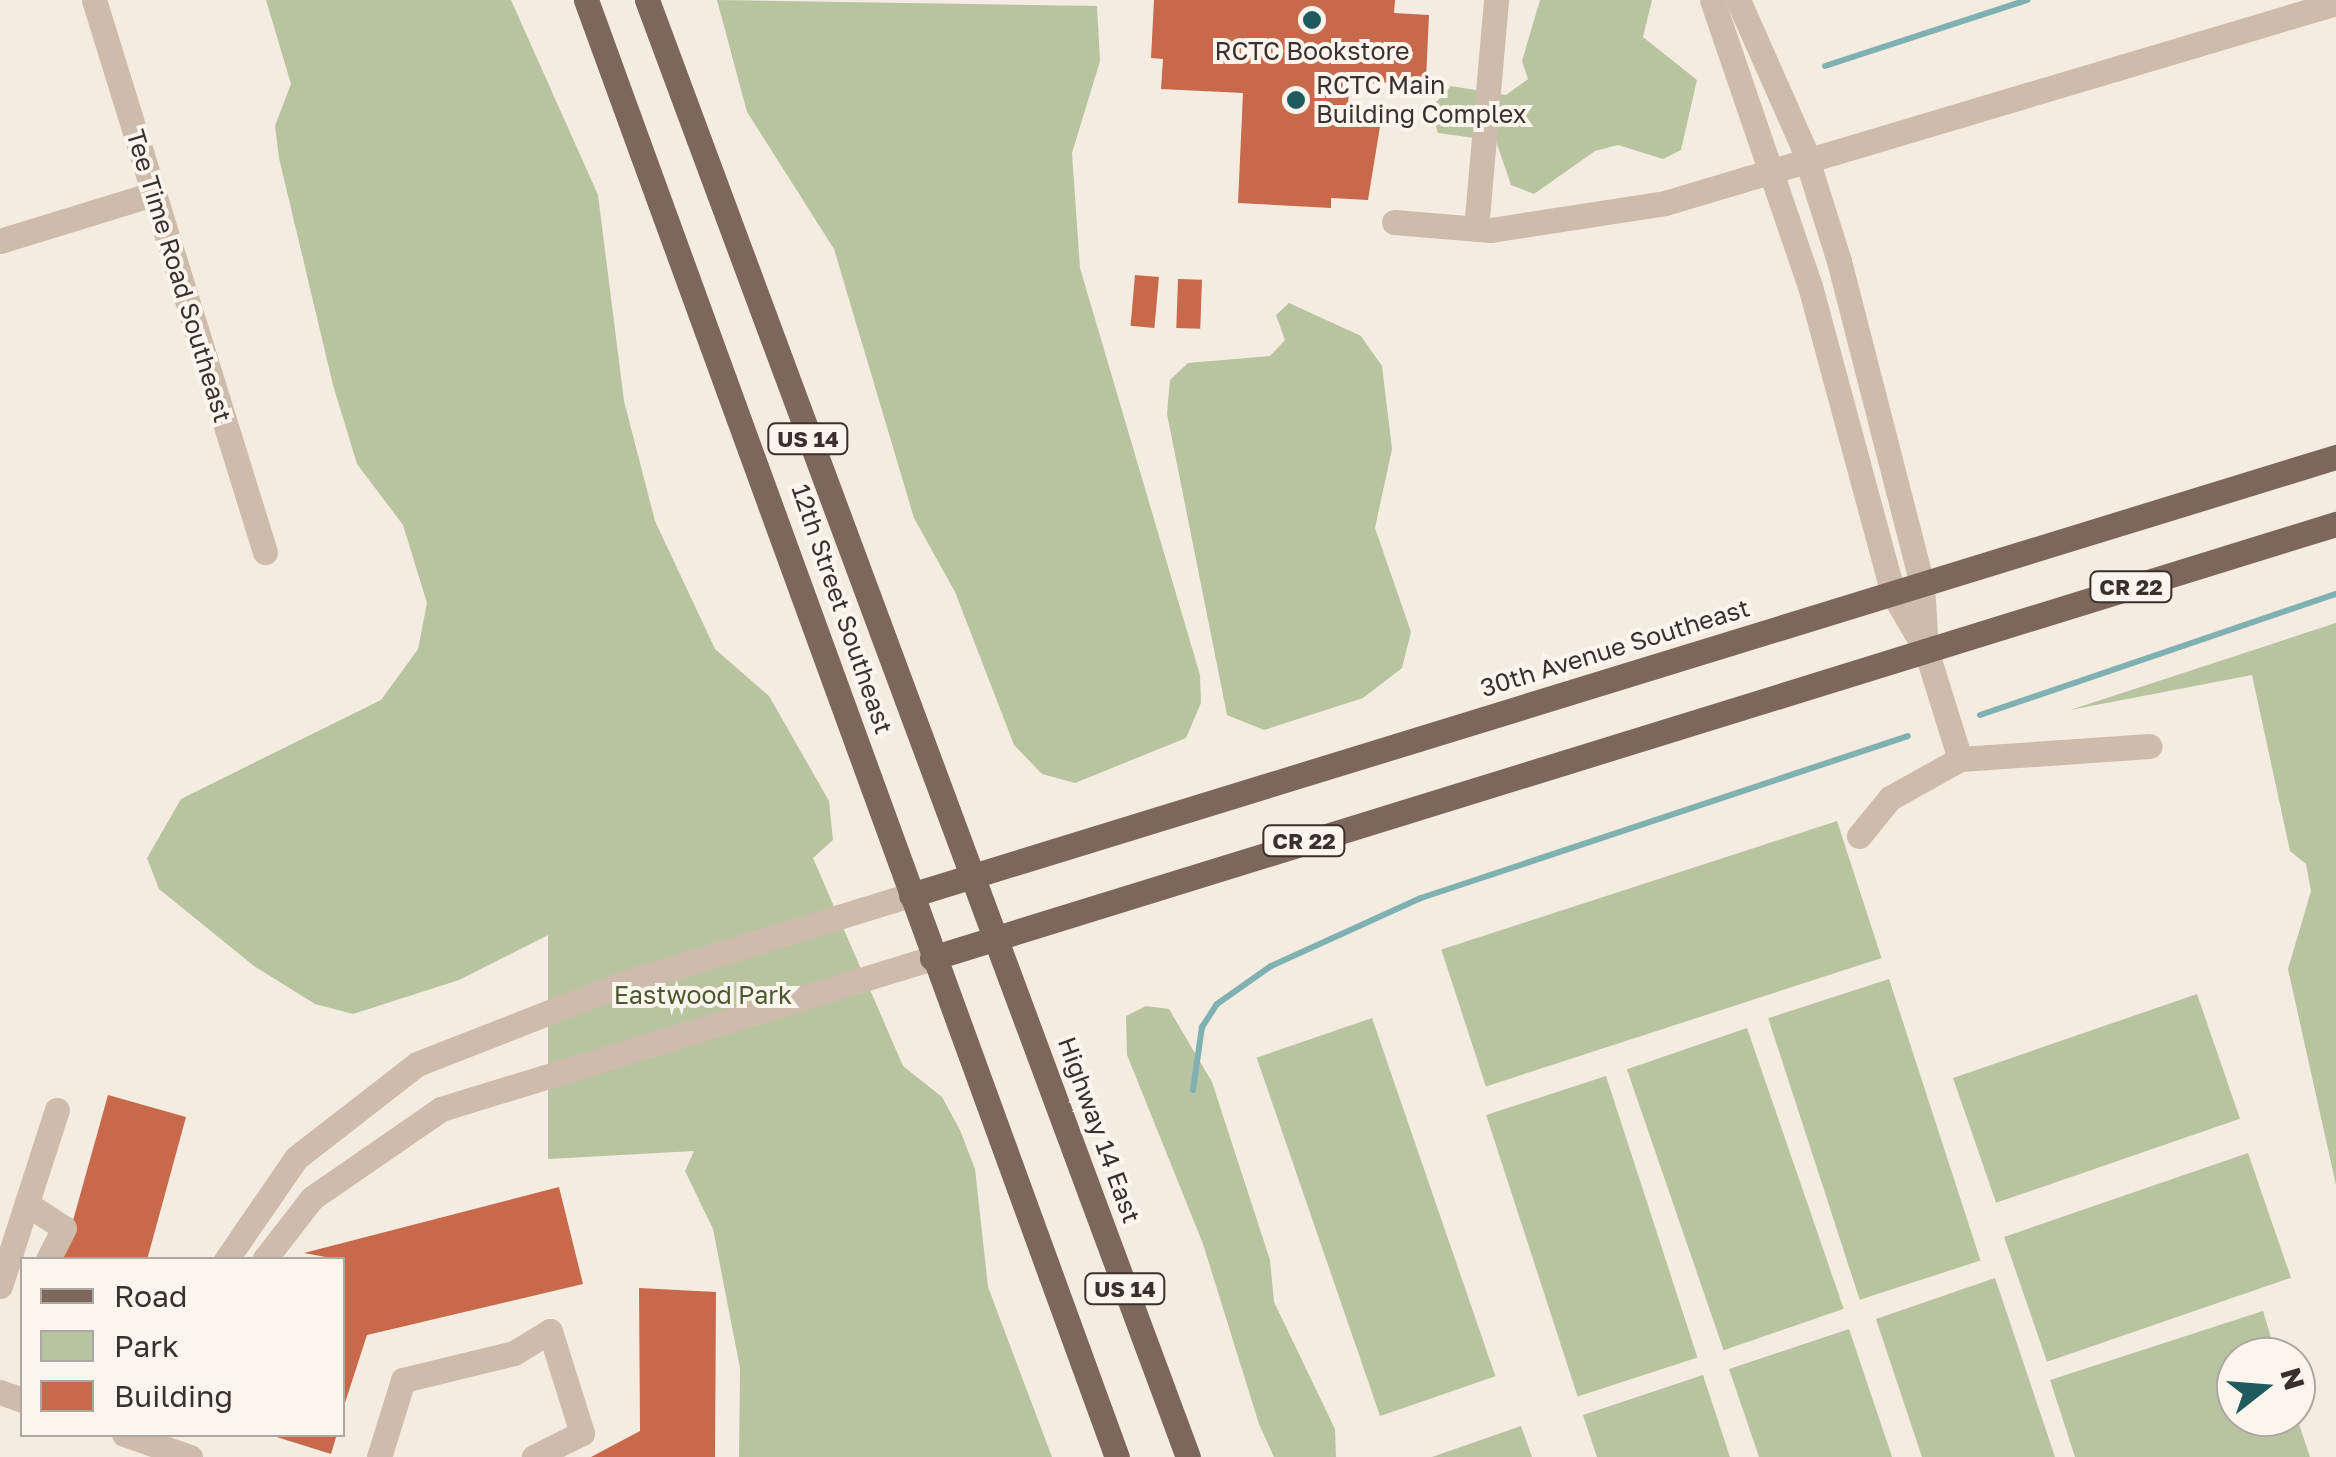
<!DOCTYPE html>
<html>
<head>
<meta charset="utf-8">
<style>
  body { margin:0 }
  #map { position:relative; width:2336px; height:1457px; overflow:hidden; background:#f4ebe1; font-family:"Golos Text",sans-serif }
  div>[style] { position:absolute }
  .green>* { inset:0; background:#b8c4a0; transform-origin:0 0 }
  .stream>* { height:6px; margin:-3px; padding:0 3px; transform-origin:3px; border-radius:3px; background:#7fb0b2 }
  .building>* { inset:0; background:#c8694b; transform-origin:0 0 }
  .minor>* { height:25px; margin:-12.5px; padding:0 12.5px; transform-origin:12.5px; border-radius:12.5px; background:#cdbbac }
  .major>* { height:25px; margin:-12.5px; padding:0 12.5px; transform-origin:12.5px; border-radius:12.5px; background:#7d675c }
  .dots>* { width:28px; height:28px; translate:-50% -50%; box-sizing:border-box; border:5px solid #fbf5ee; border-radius:50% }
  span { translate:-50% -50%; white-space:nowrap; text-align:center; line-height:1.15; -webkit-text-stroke:8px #fbf5ee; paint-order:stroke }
  .shield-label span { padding:2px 8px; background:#fbf5ee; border:2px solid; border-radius:8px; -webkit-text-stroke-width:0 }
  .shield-label { font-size:22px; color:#3b302b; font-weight:700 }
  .poi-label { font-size:25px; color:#3b302b }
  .left { translate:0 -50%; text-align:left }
  .street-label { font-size:25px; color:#3b302b }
  .park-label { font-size:25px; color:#4a5a2e }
  .legend { position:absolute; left:20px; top:1257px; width:325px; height:180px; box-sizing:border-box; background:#fbf5ee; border:2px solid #aea6a0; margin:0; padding:12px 18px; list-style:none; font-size:30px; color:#3b302b }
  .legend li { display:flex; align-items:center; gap:20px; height:50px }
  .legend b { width:50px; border:2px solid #aea6a0 }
  .north { position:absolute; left:2216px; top:1337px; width:100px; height:100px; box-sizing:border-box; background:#fbf5ee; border:2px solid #aea6a0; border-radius:50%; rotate:73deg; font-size:28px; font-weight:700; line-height:40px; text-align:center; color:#3b302b }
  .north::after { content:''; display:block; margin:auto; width:35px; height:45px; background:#1f5a5e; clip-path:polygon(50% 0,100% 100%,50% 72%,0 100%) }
</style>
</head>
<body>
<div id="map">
  <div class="green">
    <div style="clip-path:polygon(266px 0,511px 0,598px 195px,624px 401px,655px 521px,715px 649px,769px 696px,829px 801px,833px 840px,813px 858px,903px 1066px,942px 1097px,960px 1130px,975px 1169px,988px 1287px,1052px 1457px,739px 1457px,740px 1368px,713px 1229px,685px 1171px,694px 1151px,548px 1159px,548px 935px,459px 980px,353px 1014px,315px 1004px,254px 966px,159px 889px,147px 858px,181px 799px,381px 700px,418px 649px,427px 603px,403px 525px,357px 464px,333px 385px,279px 158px,275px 126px,291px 84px)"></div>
    <div style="clip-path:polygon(717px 0,1097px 6px,1100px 61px,1072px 153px,1080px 268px,1200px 675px,1201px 703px,1186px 738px,1075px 783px,1042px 774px,1014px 745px,955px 592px,914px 518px,834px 249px,747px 112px)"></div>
    <div style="clip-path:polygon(1540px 0,1652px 0,1643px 37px,1697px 80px,1681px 150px,1663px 159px,1618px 145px,1595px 151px,1534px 194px,1511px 185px,1496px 141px,1438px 133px,1430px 109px,1451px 86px,1506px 95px,1528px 79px,1522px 61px)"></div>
    <div style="clip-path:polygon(1289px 303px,1361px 336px,1382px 366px,1392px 449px,1375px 528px,1411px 632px,1402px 668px,1363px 698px,1264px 730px,1227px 715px,1167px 414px,1170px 380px,1188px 363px,1270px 356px,1285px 340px,1276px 315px)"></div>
    <div style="clip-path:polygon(2336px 623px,2336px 1185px,2288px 969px,2311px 891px,2306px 864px,2290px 851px,2252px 675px,2070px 710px)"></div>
    <div style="left:1837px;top:821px;width:144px;height:416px;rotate:72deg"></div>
    <div style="left:1889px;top:979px;width:296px;height:127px;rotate:72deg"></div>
    <div style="left:2197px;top:994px;width:132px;height:258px;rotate:71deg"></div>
    <div style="clip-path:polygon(1146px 1006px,1169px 1009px,1212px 1082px,1270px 1260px,1274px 1302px,1335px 1429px,1336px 1457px,1274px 1457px,1259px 1424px,1203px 1244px,1127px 1055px,1126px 1016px)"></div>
    <div style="left:1372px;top:1018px;width:379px;height:122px;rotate:71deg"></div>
    <div style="left:1747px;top:1028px;width:297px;height:127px;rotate:71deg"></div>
    <div style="left:1606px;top:1076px;width:296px;height:126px;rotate:72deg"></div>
    <div style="left:2248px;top:1153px;width:132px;height:258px;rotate:71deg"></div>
    <div style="clip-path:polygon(1995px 1278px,2055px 1457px,1922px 1457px,1876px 1319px)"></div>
    <div style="clip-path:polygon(2263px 1311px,2277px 1357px,2236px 1357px,2236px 1417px,2296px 1415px,2310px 1457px,2075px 1457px,2050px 1380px)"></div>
    <div style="clip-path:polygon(1849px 1329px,1892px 1457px,1759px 1457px,1729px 1369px)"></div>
    <div style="clip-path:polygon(1703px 1375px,1730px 1457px,1597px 1457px,1583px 1415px)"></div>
    <div style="clip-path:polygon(1521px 1426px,1532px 1457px,1432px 1457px)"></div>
  </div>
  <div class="stream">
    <div style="left:1825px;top:66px;width:213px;rotate:-18.1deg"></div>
    <div style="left:1980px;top:715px;width:376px;rotate:-18.8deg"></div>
    <div style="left:1193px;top:1090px;width:64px;rotate:-81.9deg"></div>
    <div style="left:1202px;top:1027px;width:27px;rotate:-57deg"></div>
    <div style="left:1217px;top:1004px;width:66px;rotate:-35.1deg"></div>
    <div style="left:1271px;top:966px;width:165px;rotate:-24.4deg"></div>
    <div style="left:1421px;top:898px;width:513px;rotate:-18.4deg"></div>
  </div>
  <div class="building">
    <div style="clip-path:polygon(1154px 0,1395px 0,1394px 13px,1429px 15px,1426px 80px,1349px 85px,1348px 107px,1383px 108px,1368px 200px,1331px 198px,1331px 208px,1238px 203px,1243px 93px,1161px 89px,1163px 59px,1151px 58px)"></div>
    <div style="left:1135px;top:275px;width:24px;height:51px;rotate:5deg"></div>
    <div style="left:1178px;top:279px;width:24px;height:49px;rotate:2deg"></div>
    <div style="clip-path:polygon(108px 1095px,186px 1117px,147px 1260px,62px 1260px)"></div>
    <div style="clip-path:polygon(559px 1187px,583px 1284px,367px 1335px,342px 1412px,342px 1260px,304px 1253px)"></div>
    <div style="clip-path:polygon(639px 1288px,716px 1292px,715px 1457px,591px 1457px,640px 1431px)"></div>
    <div style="clip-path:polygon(267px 1434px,337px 1434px,331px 1454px)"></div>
  </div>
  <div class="minor">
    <div style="left:94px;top:0;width:578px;rotate:72.79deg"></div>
    <div style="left:1712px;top:0;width:302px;rotate:71.1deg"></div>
    <div style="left:1810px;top:286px;width:319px;rotate:74.9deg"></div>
    <div style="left:1893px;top:594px;width:65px;rotate:59.5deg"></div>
    <div style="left:1738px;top:0;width:161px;rotate:66.1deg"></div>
    <div style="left:1803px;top:147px;width:120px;rotate:72.5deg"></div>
    <div style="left:1839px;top:261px;width:334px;rotate:75.6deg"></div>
    <div style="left:1922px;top:585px;width:65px;rotate:86.5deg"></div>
    <div style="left:1926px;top:650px;width:114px;rotate:72.7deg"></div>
    <div style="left:1394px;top:222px;width:97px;rotate:4.7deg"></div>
    <div style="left:1491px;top:230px;width:176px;rotate:-8.8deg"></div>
    <div style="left:1665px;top:203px;width:700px;rotate:-16.6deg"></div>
    <div style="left:1476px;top:229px;width:230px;rotate:-85deg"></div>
    <div style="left:0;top:241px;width:160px;rotate:-17.1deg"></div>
    <div style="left:1859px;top:836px;width:49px;rotate:-50.8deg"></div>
    <div style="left:1890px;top:798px;width:80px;rotate:-29.1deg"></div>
    <div style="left:1960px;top:759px;width:190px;rotate:-3.9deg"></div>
    <div style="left:27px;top:1204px;width:44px;rotate:33deg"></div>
    <div style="left:64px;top:1228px;width:36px;rotate:117deg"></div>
    <div style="left:226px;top:1260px;width:124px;rotate:-55.5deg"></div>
    <div style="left:296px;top:1158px;width:153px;rotate:-37.8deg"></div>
    <div style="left:417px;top:1064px;width:219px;rotate:-21.4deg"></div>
    <div style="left:621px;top:984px;width:303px;rotate:-17.1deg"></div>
    <div style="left:264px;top:1260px;width:78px;rotate:-52.3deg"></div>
    <div style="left:312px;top:1198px;width:157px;rotate:-34.6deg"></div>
    <div style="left:441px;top:1109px;width:514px;rotate:-17.09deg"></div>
    <div style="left:0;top:1286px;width:185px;rotate:-72.1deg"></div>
    <div style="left:0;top:1392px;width:23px;rotate:20deg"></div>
    <div style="left:124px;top:1434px;width:70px;rotate:19.2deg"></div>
    <div style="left:379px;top:1457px;width:81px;rotate:-72.7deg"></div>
    <div style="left:403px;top:1380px;width:114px;rotate:-13.7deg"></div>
    <div style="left:514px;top:1353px;width:42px;rotate:-31.4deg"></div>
    <div style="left:550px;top:1331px;width:107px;rotate:72.6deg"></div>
    <div style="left:582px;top:1433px;width:54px;rotate:153.4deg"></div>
  </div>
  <div class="major">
    <div style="left:586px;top:0;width:1551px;rotate:69.98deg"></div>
    <div style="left:647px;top:0;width:1554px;rotate:69.63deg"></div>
    <div style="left:911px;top:895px;width:1491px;rotate:-17.09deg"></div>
    <div style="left:932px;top:958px;width:1470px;rotate:-17.18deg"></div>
  </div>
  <div class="dots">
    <div style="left:1312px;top:20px;background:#1f5a5e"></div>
    <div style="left:1296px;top:100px;background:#1f5a5e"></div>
  </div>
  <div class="shield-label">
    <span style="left:808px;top:439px">US 14</span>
    <span style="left:2131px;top:587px">CR 22</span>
    <span style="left:1304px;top:841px">CR 22</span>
    <span style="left:1125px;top:1289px">US 14</span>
  </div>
  <div class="poi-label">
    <span style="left:1312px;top:51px">RCTC Bookstore</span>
    <span class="left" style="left:1316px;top:100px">RCTC Main<br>Building Complex</span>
  </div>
  <div class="street-label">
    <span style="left:179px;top:276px;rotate:73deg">Tee Time Road Southeast</span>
    <span style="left:842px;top:609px;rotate:71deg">12th Street Southeast</span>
    <span style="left:1615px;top:648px;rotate:-17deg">30th Avenue Southeast</span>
    <span style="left:1099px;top:1130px;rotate:70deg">Highway 14 East</span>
  </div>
  <div class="park-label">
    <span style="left:703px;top:995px">Eastwood Park</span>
  </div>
  <ul class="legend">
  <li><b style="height:12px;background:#7d675c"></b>Road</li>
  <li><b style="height:28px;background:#b8c4a0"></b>Park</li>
  <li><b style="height:28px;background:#c8694b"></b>Building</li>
  </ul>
  <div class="north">N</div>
</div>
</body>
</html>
